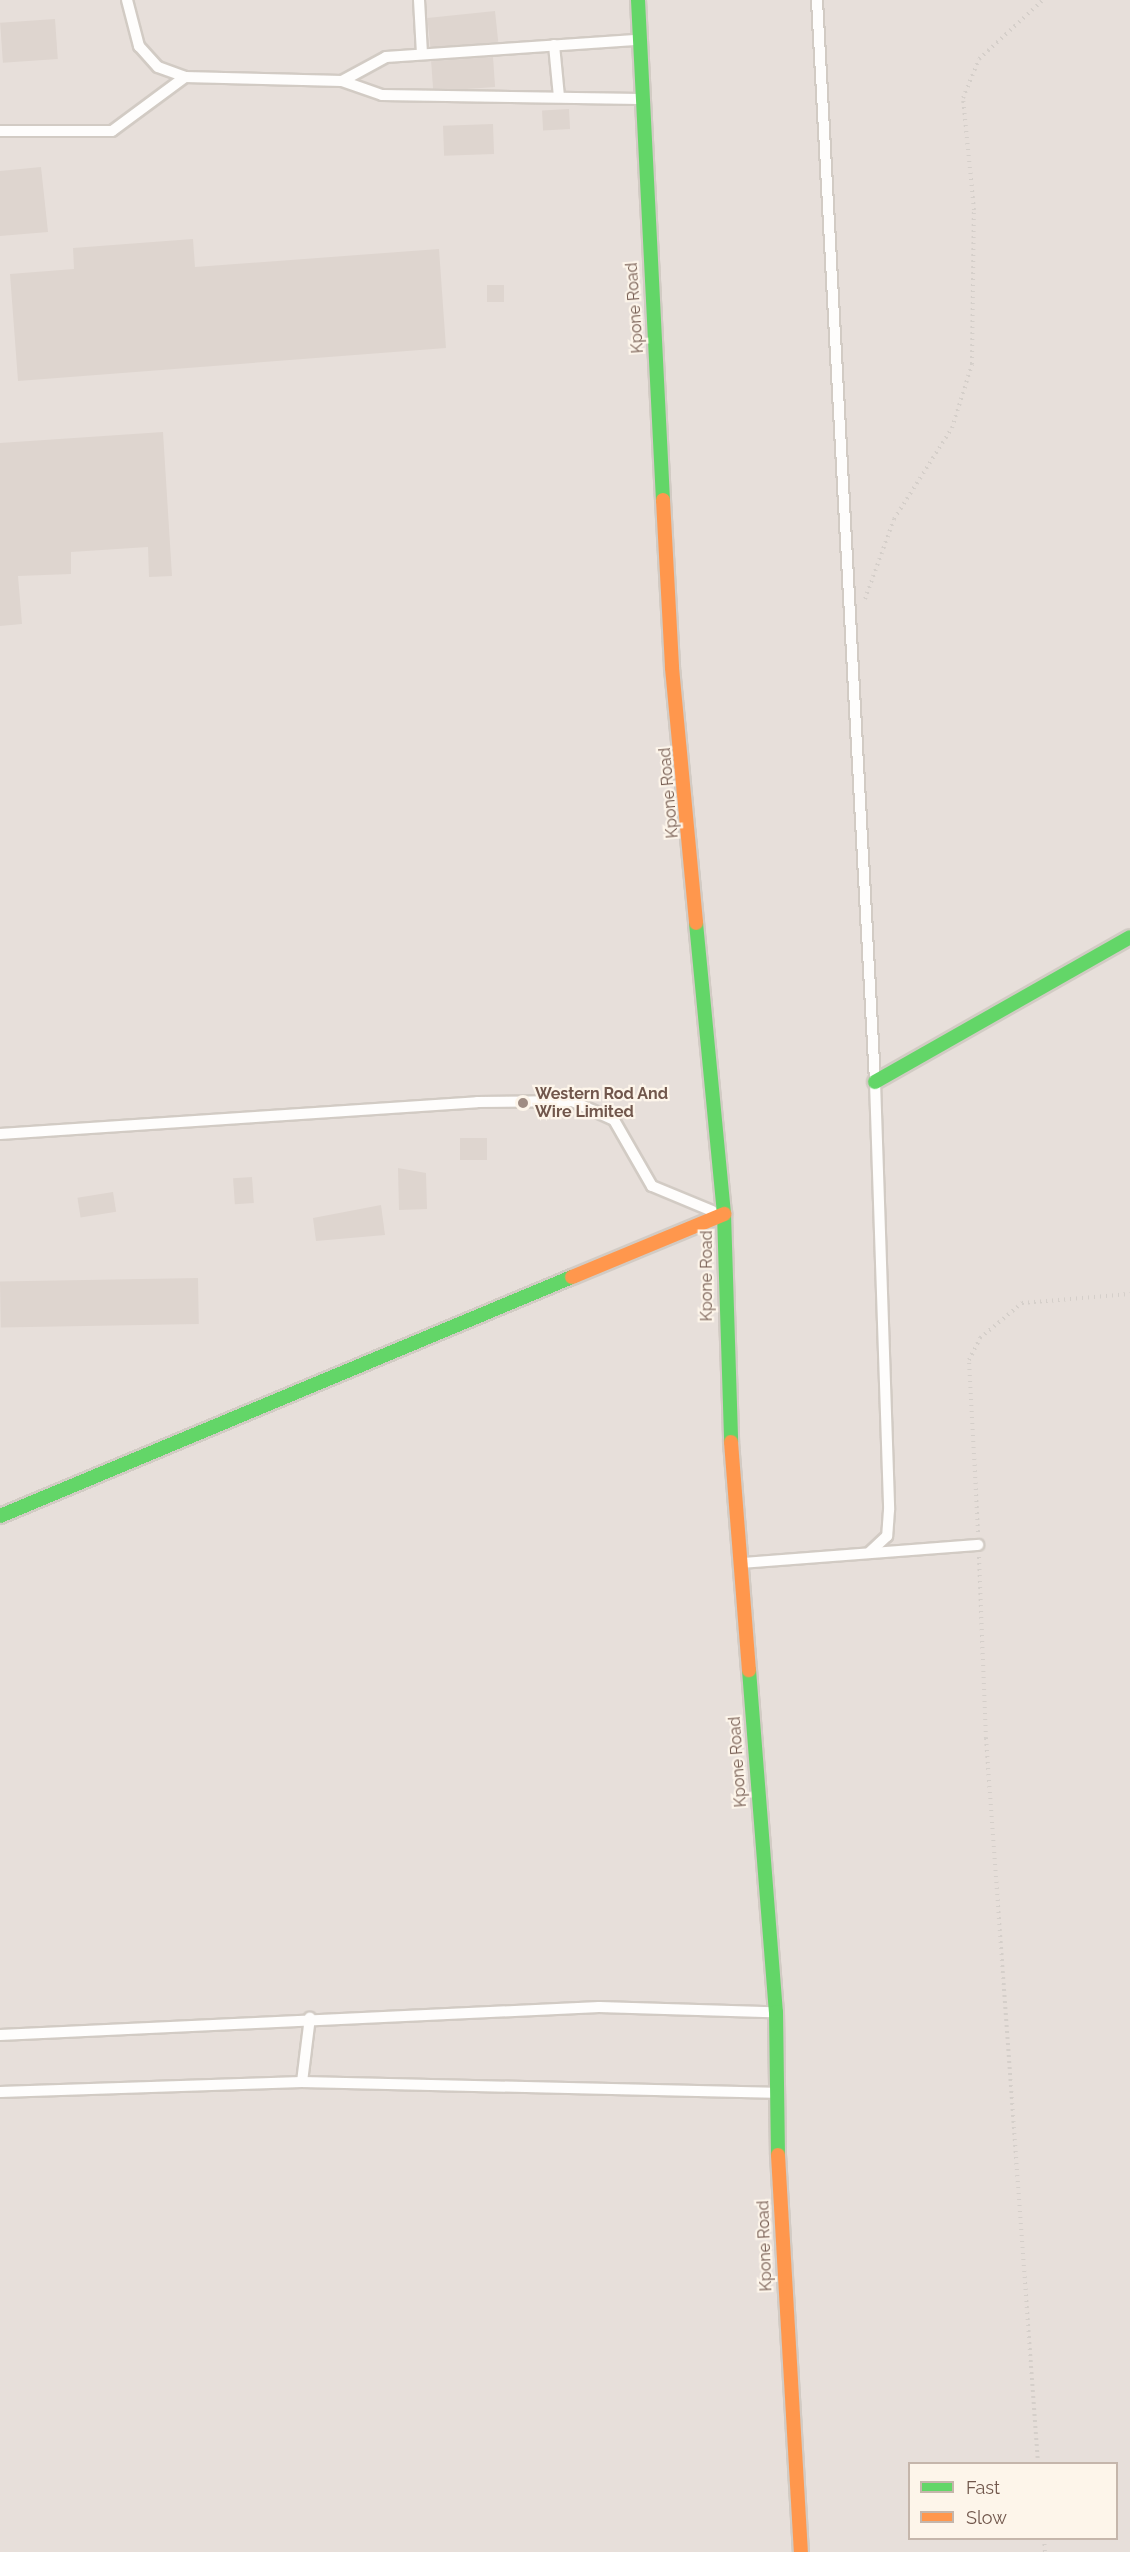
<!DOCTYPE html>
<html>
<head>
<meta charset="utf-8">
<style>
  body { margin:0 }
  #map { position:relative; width:1130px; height:2552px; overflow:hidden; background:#f5efe9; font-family:Raleway,sans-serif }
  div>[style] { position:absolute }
  .industrial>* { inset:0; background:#e7dfda }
  .building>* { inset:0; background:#ded5cf; transform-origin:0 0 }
  .path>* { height:4px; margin-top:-2px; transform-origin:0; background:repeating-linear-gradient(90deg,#d5cfca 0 1.5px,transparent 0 6px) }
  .roads { filter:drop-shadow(2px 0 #d2cbc4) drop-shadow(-2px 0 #d2cbc4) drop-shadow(0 2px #d2cbc4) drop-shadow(0 -2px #d2cbc4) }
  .lane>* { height:10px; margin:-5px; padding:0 5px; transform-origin:5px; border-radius:5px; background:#fefdfc }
  .fast>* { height:14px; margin:-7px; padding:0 7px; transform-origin:7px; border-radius:7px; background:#63d668 }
  .slow>* { height:14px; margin:-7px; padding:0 7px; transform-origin:7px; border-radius:7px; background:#ff974d }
  .dots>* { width:16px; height:16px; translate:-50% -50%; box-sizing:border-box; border:3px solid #fdf5ea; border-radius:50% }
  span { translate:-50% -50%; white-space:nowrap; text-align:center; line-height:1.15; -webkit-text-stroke:4.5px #fdf5ea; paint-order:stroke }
  .street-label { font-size:16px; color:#71574c }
  .poi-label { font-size:16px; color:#71574c; font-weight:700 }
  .left { translate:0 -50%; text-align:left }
  .legend { position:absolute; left:908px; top:2462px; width:210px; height:78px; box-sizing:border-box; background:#fdf5ea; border:2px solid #c5b6ab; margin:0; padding:8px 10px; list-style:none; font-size:18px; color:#71574c }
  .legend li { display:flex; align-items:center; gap:12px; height:30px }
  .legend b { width:30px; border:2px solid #c5b6ab }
</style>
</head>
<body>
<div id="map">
  <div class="industrial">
    <div style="clip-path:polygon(evenodd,0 0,1130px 0,1130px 2552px,0 2552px,0 0,910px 2464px,1116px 2464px,1116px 2538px,910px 2538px,910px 2464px)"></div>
  </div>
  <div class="building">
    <div style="left:495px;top:11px;width:31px;height:68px;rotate:84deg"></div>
    <div style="left:55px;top:19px;width:40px;height:55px;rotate:86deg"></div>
    <div style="left:493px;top:57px;width:30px;height:62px;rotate:86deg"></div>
    <div style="left:569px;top:109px;width:20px;height:27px;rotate:87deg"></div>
    <div style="left:493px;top:124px;width:30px;height:50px;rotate:88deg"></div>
    <div style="clip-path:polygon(41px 167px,48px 232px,0 236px,0 171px)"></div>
    <div style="clip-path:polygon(193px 239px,195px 267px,439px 249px,446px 348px,18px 381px,10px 274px,74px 269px,73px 248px)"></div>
    <div style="left:487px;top:285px;width:17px;height:17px"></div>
    <div style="clip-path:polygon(163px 432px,172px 576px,149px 577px,148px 547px,71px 552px,71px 574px,18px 576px,22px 624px,0 626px,0 443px)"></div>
    <div style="left:460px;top:1138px;width:27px;height:22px"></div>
    <div style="clip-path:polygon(398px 1168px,426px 1173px,427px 1209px,399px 1210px)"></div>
    <div style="left:252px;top:1177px;width:26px;height:19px;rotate:86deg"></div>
    <div style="left:113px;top:1192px;width:20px;height:36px;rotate:81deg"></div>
    <div style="clip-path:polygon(381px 1205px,385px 1235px,316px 1241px,313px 1218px)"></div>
    <div style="left:198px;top:1278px;width:46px;height:198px;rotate:89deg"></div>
  </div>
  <div class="path">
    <div style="left:865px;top:599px;width:85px;rotate:-70.1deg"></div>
    <div style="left:894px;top:519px;width:108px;rotate:-57.5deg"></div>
    <div style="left:952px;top:428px;width:67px;rotate:-72.6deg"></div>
    <div style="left:972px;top:364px;width:154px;rotate:-89.3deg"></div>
    <div style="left:974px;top:210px;width:113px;rotate:-95.6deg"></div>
    <div style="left:963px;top:98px;width:42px;rotate:-67.7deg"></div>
    <div style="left:979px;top:59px;width:87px;rotate:-42.7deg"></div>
    <div style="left:978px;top:1532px;width:172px;rotate:-93deg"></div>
    <div style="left:969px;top:1360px;width:25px;rotate:-63deg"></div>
    <div style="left:980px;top:1338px;width:55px;rotate:-39.8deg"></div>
    <div style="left:1022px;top:1303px;width:108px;rotate:-4.8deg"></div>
    <div style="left:979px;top:1557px;width:181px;rotate:87.8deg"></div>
    <div style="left:986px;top:1738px;width:728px;rotate:85.9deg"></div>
    <div style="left:1044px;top:2538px;width:14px;rotate:86deg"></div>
  </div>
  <div class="roads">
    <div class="lane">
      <div style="left:127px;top:0;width:48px;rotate:75.4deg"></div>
      <div style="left:139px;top:46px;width:28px;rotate:48deg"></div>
      <div style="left:158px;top:67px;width:29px;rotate:20deg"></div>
      <div style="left:185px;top:77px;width:157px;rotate:1.5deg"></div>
      <div style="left:342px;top:81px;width:42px;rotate:19.3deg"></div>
      <div style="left:382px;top:95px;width:258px;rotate:0.9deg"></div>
      <div style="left:419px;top:0;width:53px;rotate:86.8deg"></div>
      <div style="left:817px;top:0;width:1084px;rotate:86.93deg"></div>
      <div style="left:875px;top:1082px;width:428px;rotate:88.1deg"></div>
      <div style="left:889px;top:1510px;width:26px;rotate:94deg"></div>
      <div style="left:887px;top:1536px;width:23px;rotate:137deg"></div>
      <div style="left:554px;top:45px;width:52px;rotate:84.5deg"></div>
      <div style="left:342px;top:81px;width:50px;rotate:-28.6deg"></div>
      <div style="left:386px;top:57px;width:253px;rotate:-3.9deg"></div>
      <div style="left:0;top:131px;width:112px"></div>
      <div style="left:112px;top:131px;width:91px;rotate:-36.5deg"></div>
      <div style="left:0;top:1134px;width:478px;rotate:-3.8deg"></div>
      <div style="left:477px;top:1102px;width:95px;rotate:-0.6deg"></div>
      <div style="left:572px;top:1101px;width:46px;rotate:24.3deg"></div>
      <div style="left:614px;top:1120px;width:76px;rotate:60.1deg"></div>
      <div style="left:652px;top:1186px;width:65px;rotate:22.6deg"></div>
      <div style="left:742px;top:1563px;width:237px;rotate:-4.4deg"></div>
      <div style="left:0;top:2035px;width:600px;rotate:-2.68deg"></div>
      <div style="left:599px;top:2007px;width:173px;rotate:1.7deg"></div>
      <div style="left:302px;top:2082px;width:65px;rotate:-83deg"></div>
      <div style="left:0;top:2092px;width:302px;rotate:-1.9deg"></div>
      <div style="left:302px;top:2082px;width:471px;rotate:1.3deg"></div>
    </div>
    <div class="fast">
      <div style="left:638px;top:0;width:501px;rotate:87.14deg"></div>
      <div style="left:696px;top:923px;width:292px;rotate:84.5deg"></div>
      <div style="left:724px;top:1214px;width:228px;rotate:88.2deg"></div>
      <div style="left:875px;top:1082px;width:293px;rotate:-29.6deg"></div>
      <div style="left:0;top:1516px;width:620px;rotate:-22.68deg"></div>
      <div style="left:749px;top:1670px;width:343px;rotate:85.5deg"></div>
      <div style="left:776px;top:2012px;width:143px;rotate:89.2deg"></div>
    </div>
    <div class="slow">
      <div style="left:663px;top:500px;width:168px;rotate:86.9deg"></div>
      <div style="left:672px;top:668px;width:256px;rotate:84.6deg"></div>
      <div style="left:572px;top:1277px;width:165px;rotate:-22.5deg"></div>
      <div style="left:731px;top:1442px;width:229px;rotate:85.5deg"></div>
      <div style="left:778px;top:2155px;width:398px;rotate:86.7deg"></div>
    </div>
  </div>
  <div class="dots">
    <div style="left:523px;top:1103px;background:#9f8c83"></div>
  </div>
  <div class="street-label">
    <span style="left:635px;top:308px;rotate:-94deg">Kpone Road</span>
    <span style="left:669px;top:793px;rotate:-95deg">Kpone Road</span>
    <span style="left:707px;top:1276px;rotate:-90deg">Kpone Road</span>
    <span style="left:738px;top:1762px;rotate:-94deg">Kpone Road</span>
    <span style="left:765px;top:2246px;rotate:-92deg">Kpone Road</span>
  </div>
  <div class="poi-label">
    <span class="left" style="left:535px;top:1103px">Western Rod And<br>Wire Limited</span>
  </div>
  <ul class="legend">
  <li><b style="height:8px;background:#63d668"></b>Fast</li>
  <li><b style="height:8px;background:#ff974d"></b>Slow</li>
  </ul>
</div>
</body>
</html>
